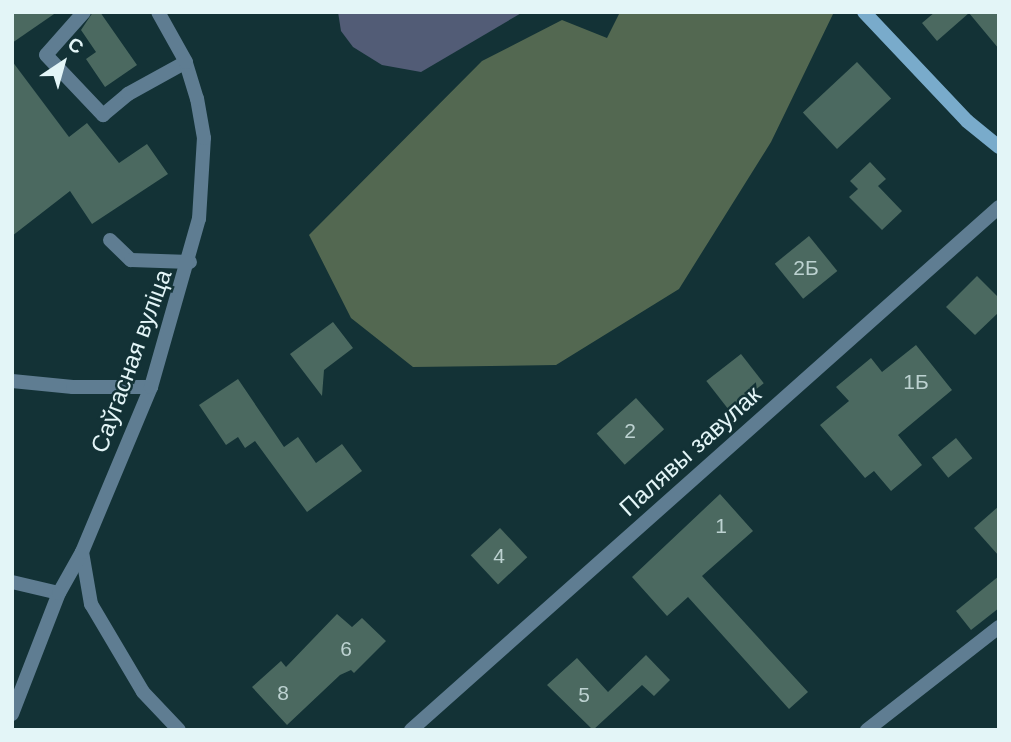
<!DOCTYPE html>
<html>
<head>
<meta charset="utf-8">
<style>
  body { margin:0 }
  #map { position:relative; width:1011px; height:742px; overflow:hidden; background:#133236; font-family:Arial,sans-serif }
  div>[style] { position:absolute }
  .forest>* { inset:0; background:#536851 }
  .water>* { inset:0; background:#525c76 }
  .building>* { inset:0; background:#4b6960; transform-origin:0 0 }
  .lane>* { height:14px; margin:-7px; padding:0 7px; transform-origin:7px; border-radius:7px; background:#5f7d92 }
  .street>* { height:14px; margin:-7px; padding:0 7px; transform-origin:7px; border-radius:7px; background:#5f7d92 }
  .secondary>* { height:14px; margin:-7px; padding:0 7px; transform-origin:7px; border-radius:7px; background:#79abcb }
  span { translate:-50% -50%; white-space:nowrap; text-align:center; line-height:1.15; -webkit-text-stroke:5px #133236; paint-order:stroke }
  .number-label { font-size:21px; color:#bdd2d1 }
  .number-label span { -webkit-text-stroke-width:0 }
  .street-label { font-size:24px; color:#e3f5f7 }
  .frame { position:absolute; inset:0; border:14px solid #e3f5f7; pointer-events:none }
  .north { position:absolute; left:28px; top:28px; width:70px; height:70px; -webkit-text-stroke:5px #133236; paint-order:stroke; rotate:36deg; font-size:19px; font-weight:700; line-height:28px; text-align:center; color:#e3f5f7 }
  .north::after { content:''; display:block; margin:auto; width:24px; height:32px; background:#e3f5f7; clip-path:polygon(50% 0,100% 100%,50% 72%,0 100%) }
</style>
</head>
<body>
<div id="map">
  <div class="forest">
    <div style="clip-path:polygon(620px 12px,834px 12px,771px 142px,679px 289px,556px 365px,413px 367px,351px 318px,309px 235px,482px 61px,562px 20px,607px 38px)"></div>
  </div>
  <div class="water">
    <div style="clip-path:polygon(338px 12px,523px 12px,421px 72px,382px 65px,353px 47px,341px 31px)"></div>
  </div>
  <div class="building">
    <div style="clip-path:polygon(12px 12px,57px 12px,12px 43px)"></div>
    <div style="clip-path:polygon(93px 12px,100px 12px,137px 65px,105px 87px,86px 59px,96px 52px,81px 30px)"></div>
    <div style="clip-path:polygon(935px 12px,999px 12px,999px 49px,969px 13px,937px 41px,922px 23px)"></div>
    <div style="clip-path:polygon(12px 61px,69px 137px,87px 123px,119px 163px,147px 144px,168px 174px,92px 224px,70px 191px,12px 236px)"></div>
    <div style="left:857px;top:62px;width:50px;height:74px;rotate:47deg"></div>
    <div style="clip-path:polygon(870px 162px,886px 179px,878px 186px,902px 211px,882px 230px,849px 197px,858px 189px,850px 181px)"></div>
    <div style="left:809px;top:236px;width:45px;height:44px;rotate:51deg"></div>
    <div style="clip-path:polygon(977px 276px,999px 298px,999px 312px,975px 335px,946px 307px)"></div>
    <div style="clip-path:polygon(333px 322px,353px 348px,324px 370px,322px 396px,290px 354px)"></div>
    <div style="clip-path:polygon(916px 345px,952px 390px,898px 435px,922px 465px,891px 491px,874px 471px,865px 478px,820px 425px,849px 401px,836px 387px,871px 358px,882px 372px)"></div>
    <div style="left:741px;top:354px;width:37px;height:44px;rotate:52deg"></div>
    <div style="clip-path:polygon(238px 379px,284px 447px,298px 437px,316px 463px,342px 444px,362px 471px,307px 512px,255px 441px,245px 448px,238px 437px,226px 445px,199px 405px)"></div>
    <div style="left:636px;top:398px;width:42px;height:53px;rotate:48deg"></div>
    <div style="left:956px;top:438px;width:26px;height:31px;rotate:51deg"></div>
    <div style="clip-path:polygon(720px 494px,753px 531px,702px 576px,808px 692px,789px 709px,688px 597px,667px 616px,632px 577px)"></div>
    <div style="clip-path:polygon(999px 506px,999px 556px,974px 528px)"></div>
    <div style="left:500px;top:528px;width:40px;height:40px;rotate:47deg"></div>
    <div style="clip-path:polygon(999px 576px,999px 608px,971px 630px,956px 611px)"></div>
    <div style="clip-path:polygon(337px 614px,352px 627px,362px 618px,386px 641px,354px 673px,351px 670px,340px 675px,287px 725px,252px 687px,281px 661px,286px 667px)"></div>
    <div style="clip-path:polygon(646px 655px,670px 680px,654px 696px,642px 685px,593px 730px,547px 685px,577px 658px,608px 692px)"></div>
  </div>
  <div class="lane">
    <div style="left:84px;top:12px;width:57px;rotate:131.5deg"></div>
    <div style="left:46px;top:55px;width:83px;rotate:46.5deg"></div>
    <div style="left:103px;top:115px;width:33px;rotate:-40deg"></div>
    <div style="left:128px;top:94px;width:66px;rotate:-28.9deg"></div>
    <div style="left:110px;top:240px;width:29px;rotate:44deg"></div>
    <div style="left:131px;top:260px;width:59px;rotate:1.9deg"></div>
    <div style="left:12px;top:381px;width:61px;rotate:5.6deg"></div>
    <div style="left:73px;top:387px;width:78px"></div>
    <div style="left:12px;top:582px;width:48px;rotate:13.2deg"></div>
    <div style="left:867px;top:730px;width:167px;rotate:-38deg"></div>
  </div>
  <div class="street">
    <div style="left:82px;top:552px;width:53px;rotate:80.2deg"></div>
    <div style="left:91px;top:604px;width:102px;rotate:59.4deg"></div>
    <div style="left:143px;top:692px;width:52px;rotate:46.5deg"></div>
    <div style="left:12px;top:714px;width:130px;rotate:-68.8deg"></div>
    <div style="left:59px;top:593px;width:47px;rotate:-60.7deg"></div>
    <div style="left:82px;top:552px;width:179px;rotate:-67.3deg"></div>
    <div style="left:151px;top:387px;width:175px;rotate:-74.1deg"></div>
    <div style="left:199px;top:219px;width:81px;rotate:-86.5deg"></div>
    <div style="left:204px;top:138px;width:40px;rotate:-100deg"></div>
    <div style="left:197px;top:99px;width:39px;rotate:-107deg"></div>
    <div style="left:186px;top:62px;width:57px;rotate:-119.2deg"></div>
    <div style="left:411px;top:730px;width:787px;rotate:-41.65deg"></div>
  </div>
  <div class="secondary">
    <div style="left:864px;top:12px;width:150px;rotate:46.6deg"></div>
    <div style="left:967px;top:121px;width:41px;rotate:39.1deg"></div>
  </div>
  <div class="number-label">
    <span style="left:806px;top:268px">2Б</span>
    <span style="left:916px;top:382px">1Б</span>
    <span style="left:630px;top:431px">2</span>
    <span style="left:721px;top:526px">1</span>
    <span style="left:499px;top:556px">4</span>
    <span style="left:346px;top:649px">6</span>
    <span style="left:283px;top:693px">8</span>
    <span style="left:584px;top:695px">5</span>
  </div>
  <div class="street-label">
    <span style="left:131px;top:361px;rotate:-70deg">Саўгасная вуліца</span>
    <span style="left:690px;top:451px;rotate:-42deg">Палявы завулак</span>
  </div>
  <div class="frame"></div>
  <div class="north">С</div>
</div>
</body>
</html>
